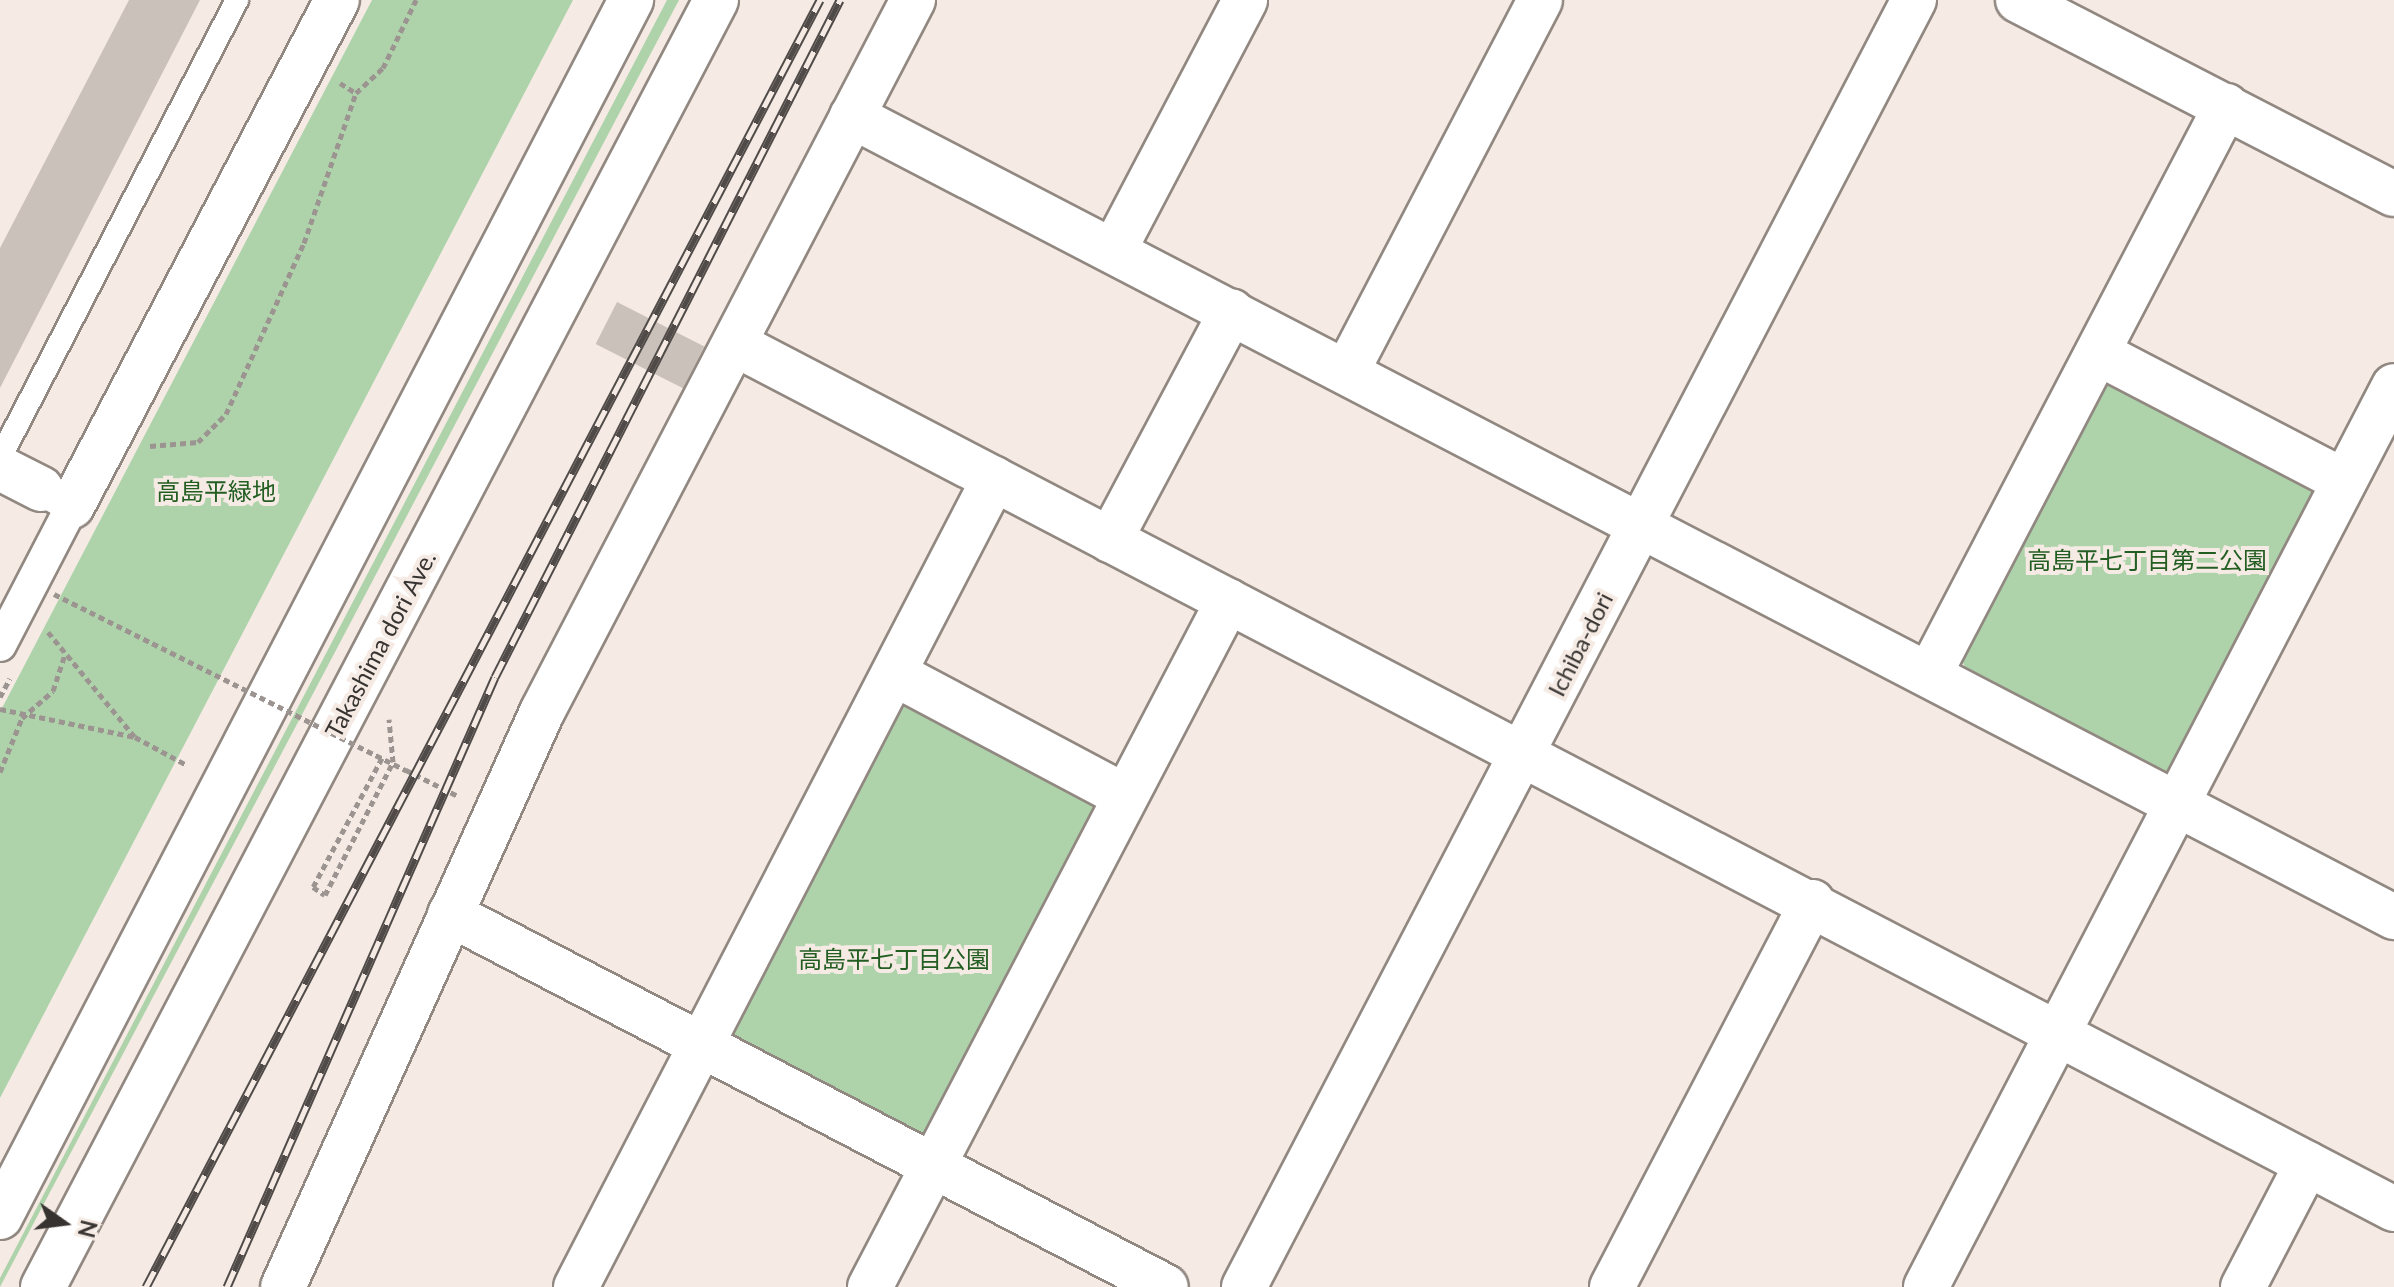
<!DOCTYPE html>
<html>
<head>
<meta charset="utf-8">
<style>
  body { margin:0 }
  #map { position:relative; width:2394px; height:1287px; overflow:hidden; background:#f5ebe4; font-family:Lato,"Noto Sans JP",sans-serif }
  div>[style] { position:absolute }
  .green>* { inset:0; background:#aed3ab }
  .building>* { inset:0; background:#cbc1bb; transform-origin:0 0 }
  .path>* { height:5px; margin-top:-2.5px; transform-origin:0; background:repeating-linear-gradient(90deg,#9c9490 0 6px,transparent 0 10px) }
  .roads { filter:drop-shadow(2px 0 #918881) drop-shadow(-2px 0 #918881) drop-shadow(0 2px #918881) drop-shadow(0 -2px #918881) }
  .service>* { height:22px; margin:-11px; padding:0 11px; transform-origin:11px; border-radius:11px; background:#fff }
  .pedestrian>* { height:32px; margin:-16px; padding:0 16px; transform-origin:16px; border-radius:16px; background:#fff }
  .minor>* { height:44px; margin:-22px; padding:0 22px; transform-origin:22px; border-radius:22px; background:#fff }
  .tertiary>* { height:44px; margin:-22px; padding:0 22px; transform-origin:22px; border-radius:22px; background:#fff }
  .secondary>* { height:44px; margin:-22px; padding:0 22px; transform-origin:22px; border-radius:22px; background:#fff }
  .rail>* { height:9px; margin-top:-4.5px; transform-origin:0; background:repeating-linear-gradient(90deg,#f5ebe4 0 18px,#504b48 0 36px); box-sizing:border-box; border-block:2px solid #504b48 }
  .path-bridge>* { height:5px; margin-top:-2.5px; transform-origin:0; background:repeating-linear-gradient(90deg,#9c9490 0 6px,transparent 0 10px) }
  span { translate:-50% -50%; white-space:nowrap; text-align:center; line-height:1.15; -webkit-text-stroke:8px #f5ebe4; paint-order:stroke }
  .park-label { font-size:24px; color:#225d21 }
  .street-label { font-size:24px; color:#373331 }
  .north { position:absolute; left:24px; top:1183px; width:80px; height:80px; -webkit-text-stroke:6px #f5ebe4; paint-order:stroke; rotate:104deg; font-size:22px; font-weight:700; line-height:32px; text-align:center; color:#373331 }
  .north::after { content:''; display:block; margin:auto; width:28px; height:36px; background:#373331; clip-path:polygon(50% 0,100% 100%,50% 72%,0 100%) }
</style>
</head>
<body>
<div id="map">
  <div class="green">
    <div style="clip-path:polygon(372px 0,573px 0,0 1098px,0 712px)"></div>
    <div style="clip-path:polygon(667px 0,679px 0,0 1287px,0 1278px)"></div>
    <div style="clip-path:polygon(2122px 380px,2310px 478px,2318px 498px,2175px 768px,2156px 775px,1967px 675px,1960px 652px,2101px 385px)"></div>
    <div style="clip-path:polygon(916px 700px,1092px 793px,1097px 813px,932px 1133px,916px 1138px,736px 1044px,730px 1027px,898px 705px)"></div>
  </div>
  <div class="building">
    <div style="clip-path:polygon(129px 0,200px 0,0 388px,0 248px)"></div>
    <div style="left:617px;top:302px;width:98px;height:47px;rotate:27deg"></div>
  </div>
  <div class="path">
    <div style="left:340px;top:83px;width:19px;rotate:32deg"></div>
    <div style="left:150px;top:446px;width:48px;rotate:-4.8deg"></div>
    <div style="left:198px;top:442px;width:40px;rotate:-45deg"></div>
    <div style="left:226px;top:414px;width:188px;rotate:-65.5deg"></div>
    <div style="left:304px;top:243px;width:159px;rotate:-70.9deg"></div>
    <div style="left:356px;top:93px;width:37px;rotate:-43deg"></div>
    <div style="left:383px;top:68px;width:76px;rotate:-64.1deg"></div>
    <div style="left:48px;top:632px;width:136px;rotate:50.4deg"></div>
    <div style="left:135px;top:737px;width:57px;rotate:28.4deg"></div>
    <div style="left:0;top:697px;width:21px;rotate:-62deg"></div>
    <div style="left:0;top:709px;width:138px;rotate:11.7deg"></div>
    <div style="left:382px;top:758px;width:146px;rotate:118.1deg"></div>
    <div style="left:313px;top:887px;width:14px;rotate:34deg"></div>
    <div style="left:325px;top:895px;width:149px;rotate:-62.9deg"></div>
    <div style="left:393px;top:762px;width:43px;rotate:-95.3deg"></div>
    <div style="left:406px;top:770px;width:58px;rotate:26.6deg"></div>
    <div style="left:0;top:772px;width:58px;rotate:-67.8deg"></div>
    <div style="left:22px;top:718px;width:41px;rotate:-41.1deg"></div>
    <div style="left:53px;top:691px;width:39px;rotate:-72deg"></div>
  </div>
  <div class="roads">
    <div class="service">
      <div style="left:0;top:458px;width:516px;rotate:-62.64deg"></div>
    </div>
    <div class="pedestrian">
      <div style="left:0;top:645px;width:157px;rotate:-62.6deg"></div>
      <div style="left:72px;top:506px;width:19px;rotate:-152deg"></div>
    </div>
    <div class="minor">
      <div style="left:2018px;top:0;width:423px;rotate:27.3deg"></div>
      <div style="left:852px;top:116px;width:1738px;rotate:27.45deg"></div>
      <div style="left:1114px;top:250px;width:282px;rotate:-62.3deg"></div>
      <div style="left:735px;top:344px;width:1871px;rotate:27.54deg"></div>
      <div style="left:2098px;top:353px;width:277px;rotate:27.5deg"></div>
      <div style="left:1347px;top:371px;width:418px;rotate:-62.5deg"></div>
      <div style="left:72px;top:506px;width:571px;rotate:-62.36deg"></div>
      <div style="left:1110px;top:540px;width:259px;rotate:-62deg"></div>
      <div style="left:897px;top:675px;width:258px;rotate:28deg"></div>
      <div style="left:1929px;top:675px;width:642px;rotate:-62.44deg"></div>
      <div style="left:450px;top:914px;width:807px;rotate:27.52deg"></div>
      <div style="left:283px;top:1287px;width:631px;rotate:-65.75deg"></div>
      <div style="left:542px;top:712px;width:803px;rotate:-62.48deg"></div>
      <div style="left:576px;top:1287px;width:910px;rotate:-62.65deg"></div>
      <div style="left:870px;top:1287px;width:774px;rotate:-62.44deg"></div>
      <div style="left:1612px;top:1287px;width:434px;rotate:-62.5deg"></div>
      <div style="left:1926px;top:1287px;width:1015px;rotate:-62.55deg"></div>
      <div style="left:2243px;top:1287px;width:139px;rotate:-62.5deg"></div>
    </div>
    <div class="tertiary">
      <div style="left:0;top:468px;width:46px;rotate:27.1deg"></div>
      <div style="left:1244px;top:1287px;width:1451px;rotate:-62.5deg"></div>
    </div>
    <div class="secondary">
      <div style="left:0;top:1217px;width:1371px;rotate:-62.59deg"></div>
      <div style="left:43px;top:1287px;width:1452px;rotate:-62.39deg"></div>
    </div>
  </div>
  <div class="rail">
    <div style="left:146px;top:1287px;width:1453px;rotate:-62.36deg"></div>
    <div style="left:227px;top:1287px;width:666px;rotate:-66.28deg"></div>
    <div style="left:495px;top:677px;width:760px;rotate:-63deg"></div>
  </div>
  <div class="path-bridge">
    <div style="left:54px;top:594px;width:394px;rotate:26.6deg"></div>
  </div>
  <div class="park-label">
    <span style="left:216px;top:491px">高島平緑地</span>
    <span style="left:2147px;top:560px">高島平七丁目第二公園</span>
    <span style="left:894px;top:959px">高島平七丁目公園</span>
  </div>
  <div class="street-label">
    <span style="left:380px;top:644px;rotate:-62deg">Takashima dori Ave.</span>
    <span style="left:1580px;top:644px;rotate:-63deg">Ichiba-dori</span>
  </div>
  <div class="north">N</div>
</div>
</body>
</html>
